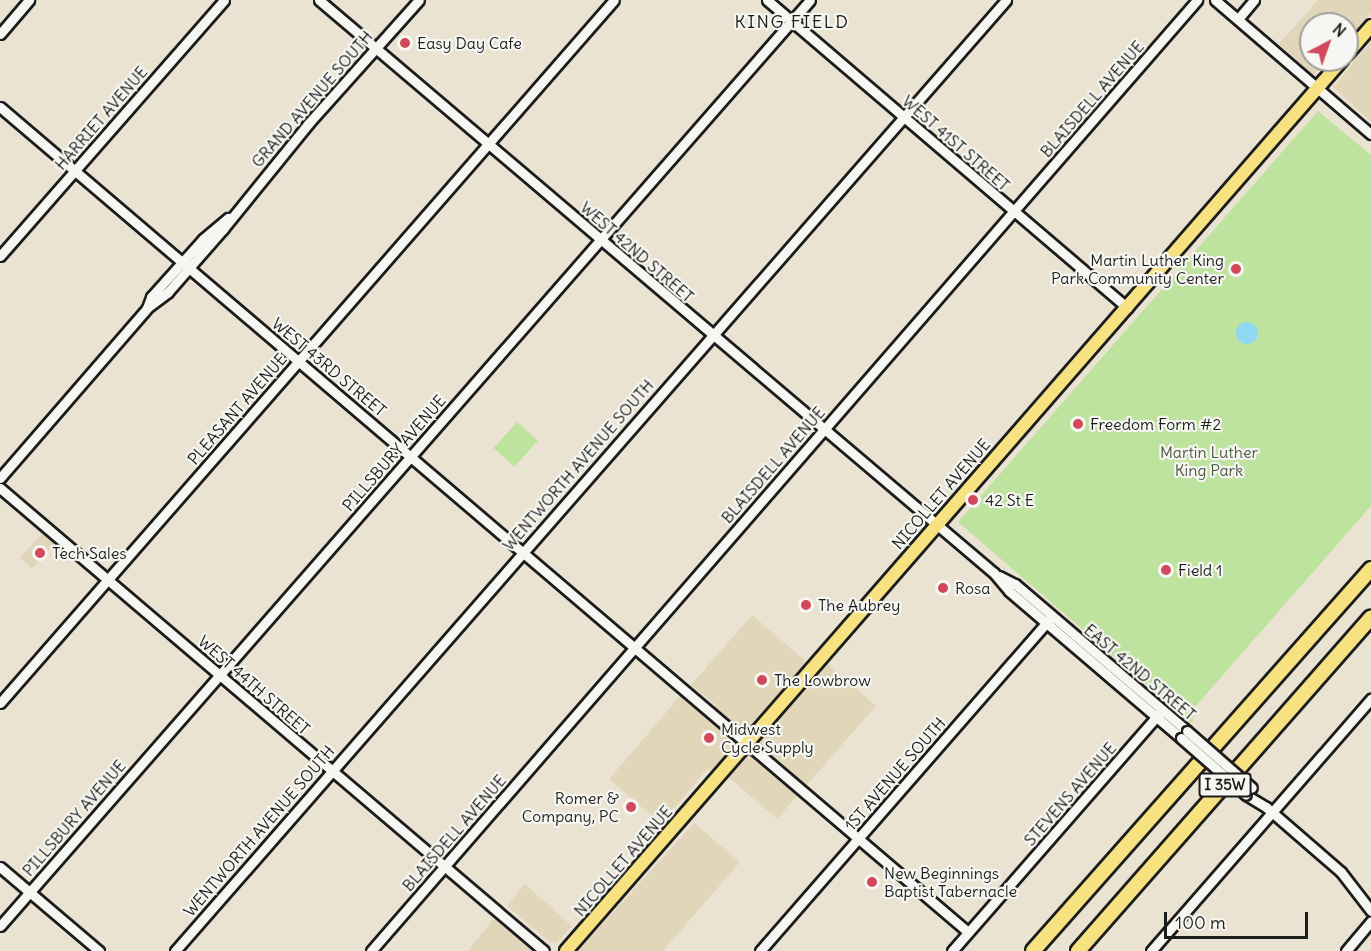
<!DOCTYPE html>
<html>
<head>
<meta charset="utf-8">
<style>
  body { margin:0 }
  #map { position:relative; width:1371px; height:951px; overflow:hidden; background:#eae3d1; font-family:Delius,sans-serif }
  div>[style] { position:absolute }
  .built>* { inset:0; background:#e2d6ba; transform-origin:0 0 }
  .green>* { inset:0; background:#bde39e; transform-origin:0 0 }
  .water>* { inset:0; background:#90d8f2 }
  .round { border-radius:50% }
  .roads { filter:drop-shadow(2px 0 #1c1c1c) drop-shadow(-2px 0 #1c1c1c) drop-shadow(0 2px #1c1c1c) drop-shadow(0 -2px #1c1c1c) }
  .minor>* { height:9px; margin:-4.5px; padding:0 4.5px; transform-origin:4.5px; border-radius:4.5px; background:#f6f6f2 }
  .major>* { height:12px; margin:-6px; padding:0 6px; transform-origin:6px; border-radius:6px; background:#f7e281 }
  .highway>* { height:14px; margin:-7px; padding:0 7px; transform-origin:7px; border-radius:7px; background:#f7e281 }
  .bridges { filter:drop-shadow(2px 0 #1c1c1c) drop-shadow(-2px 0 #1c1c1c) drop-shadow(0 2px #1c1c1c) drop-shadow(0 -2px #1c1c1c) }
  .minor-bridge>* { height:9px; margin:-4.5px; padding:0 4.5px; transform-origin:4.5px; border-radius:4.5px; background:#f6f6f2 }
  .dots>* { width:16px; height:16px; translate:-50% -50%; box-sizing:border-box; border:3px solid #f6f6f2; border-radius:50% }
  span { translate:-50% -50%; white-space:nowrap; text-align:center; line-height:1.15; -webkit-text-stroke:4.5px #f6f6f2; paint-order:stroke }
  .shield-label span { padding:2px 4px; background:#f6f6f2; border:2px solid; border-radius:4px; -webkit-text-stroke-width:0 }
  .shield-label { font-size:15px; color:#1c1c1c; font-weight:700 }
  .poi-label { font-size:16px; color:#1c1c1c }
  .left { translate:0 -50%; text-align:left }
  .right { translate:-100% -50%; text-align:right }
  .street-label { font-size:16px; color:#1c1c1c }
  .park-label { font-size:16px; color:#4c5843 }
  .neighbourhood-label { font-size:18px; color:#1c1c1c; letter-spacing:1.5px }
  .north { position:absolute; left:1299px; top:12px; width:60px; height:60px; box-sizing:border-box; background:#f6f6f2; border:2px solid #9f9f9c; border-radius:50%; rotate:41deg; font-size:16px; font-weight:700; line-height:24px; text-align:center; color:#1c1c1c }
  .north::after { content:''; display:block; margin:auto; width:21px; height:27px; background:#d1495b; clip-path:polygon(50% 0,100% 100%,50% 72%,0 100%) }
  .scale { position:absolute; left:1164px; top:912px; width:144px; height:27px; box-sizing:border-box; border:3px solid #1c1c1c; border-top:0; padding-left:8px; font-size:18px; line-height:21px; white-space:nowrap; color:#1c1c1c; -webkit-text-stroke:4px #f6f6f2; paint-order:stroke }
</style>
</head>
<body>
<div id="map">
  <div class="built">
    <div style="clip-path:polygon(1318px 0,1371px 0,1371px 13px,1347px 40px,1347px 24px,1311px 24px,1311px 60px,1330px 60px,1313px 75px,1279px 44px)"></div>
    <div style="clip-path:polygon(1371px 41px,1371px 122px,1333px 87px)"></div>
    <div style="left:44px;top:532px;width:16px;height:35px;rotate:43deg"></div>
    <div style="clip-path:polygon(752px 615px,818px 672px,827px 663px,876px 706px,777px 819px,732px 780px,707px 769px,661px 824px,609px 779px,681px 695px,706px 717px,716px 705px,691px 685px)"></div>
    <div style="clip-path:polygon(694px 823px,740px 862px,663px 951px,578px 951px)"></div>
    <div style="clip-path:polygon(525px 884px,572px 926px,557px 943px,550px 942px,507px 906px)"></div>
    <div style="clip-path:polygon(494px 918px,534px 951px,468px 951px)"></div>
  </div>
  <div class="green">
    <div style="clip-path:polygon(1318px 111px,1371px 155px,1371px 506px,1194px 708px,1192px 724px,958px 522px)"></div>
    <div style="left:517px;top:422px;width:28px;height:35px;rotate:42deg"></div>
  </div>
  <div class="water">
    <div class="round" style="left:1236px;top:322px;width:22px;height:22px"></div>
  </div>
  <div class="roads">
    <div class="minor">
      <div style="left:319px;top:0;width:885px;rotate:40.33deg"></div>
      <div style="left:994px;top:573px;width:23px;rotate:50deg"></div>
      <div style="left:1009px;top:591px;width:226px;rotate:40.5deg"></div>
      <div style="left:767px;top:0;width:474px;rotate:40.5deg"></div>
      <div style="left:1215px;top:0;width:206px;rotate:40.7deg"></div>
      <div style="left:1238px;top:19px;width:25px;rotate:-50deg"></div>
      <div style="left:0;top:34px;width:45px;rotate:-49.5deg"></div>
      <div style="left:0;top:107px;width:1272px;rotate:40.44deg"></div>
      <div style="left:0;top:256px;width:340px;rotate:-48.8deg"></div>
      <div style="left:147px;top:308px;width:12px;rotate:-70deg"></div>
      <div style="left:151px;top:297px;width:78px;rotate:-48.1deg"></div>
      <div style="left:203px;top:239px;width:33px;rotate:-40deg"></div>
      <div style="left:0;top:478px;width:225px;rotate:-49.1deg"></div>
      <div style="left:147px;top:308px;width:26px;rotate:-37deg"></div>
      <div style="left:168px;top:292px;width:84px;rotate:-48.9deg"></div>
      <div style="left:223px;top:229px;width:135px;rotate:-51deg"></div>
      <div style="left:308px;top:124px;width:166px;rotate:-48.2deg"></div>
      <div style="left:0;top:488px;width:714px;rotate:40.4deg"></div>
      <div style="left:999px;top:576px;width:18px;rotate:27deg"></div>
      <div style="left:1015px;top:584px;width:226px;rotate:40.5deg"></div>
      <div style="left:0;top:703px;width:933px;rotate:-48.87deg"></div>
      <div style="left:1246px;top:795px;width:23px;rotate:31deg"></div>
      <div style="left:1266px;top:807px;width:99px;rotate:40.9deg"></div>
      <div style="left:1341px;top:872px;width:49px;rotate:52.4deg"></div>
      <div style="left:0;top:867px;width:130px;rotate:40.3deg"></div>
      <div style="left:0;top:926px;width:1230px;rotate:-48.82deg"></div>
      <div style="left:175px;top:951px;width:1263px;rotate:-48.85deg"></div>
      <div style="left:371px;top:951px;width:1260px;rotate:-49.02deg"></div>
      <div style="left:760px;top:951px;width:444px;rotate:-48.9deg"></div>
      <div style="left:952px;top:951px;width:320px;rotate:-48.9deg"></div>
      <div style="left:1151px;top:951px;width:335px;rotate:-48.9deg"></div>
      <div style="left:1346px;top:951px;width:39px;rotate:-50deg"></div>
    </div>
    <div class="major">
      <div style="left:1347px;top:54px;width:37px;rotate:-49deg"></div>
      <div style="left:566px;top:951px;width:1182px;rotate:-48.95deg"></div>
    </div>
    <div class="highway">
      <div style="left:1033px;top:951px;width:510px;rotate:-48.5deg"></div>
      <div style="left:1078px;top:951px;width:444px;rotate:-48.7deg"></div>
    </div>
  </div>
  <div class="bridges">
    <div class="minor-bridge">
      <div style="left:1187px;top:731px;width:86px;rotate:41.2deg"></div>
      <div style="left:1181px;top:738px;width:86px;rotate:41.2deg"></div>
    </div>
  </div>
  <div class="dots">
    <div style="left:405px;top:43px;background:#d1495b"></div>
    <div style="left:1236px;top:269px;background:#d1495b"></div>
    <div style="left:1078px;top:424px;background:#d1495b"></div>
    <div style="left:973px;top:500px;background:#d1495b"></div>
    <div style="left:40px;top:553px;background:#d1495b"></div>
    <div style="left:1166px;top:570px;background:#d1495b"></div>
    <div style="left:943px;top:588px;background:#d1495b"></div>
    <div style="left:806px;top:605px;background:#d1495b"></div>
    <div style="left:762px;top:680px;background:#d1495b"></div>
    <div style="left:709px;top:738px;background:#d1495b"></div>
    <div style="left:631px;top:807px;background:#d1495b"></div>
    <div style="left:872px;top:882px;background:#d1495b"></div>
  </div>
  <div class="shield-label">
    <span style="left:1225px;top:785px">I 35W</span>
  </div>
  <div class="poi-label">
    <span class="left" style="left:417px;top:43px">Easy Day Cafe</span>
    <span class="right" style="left:1224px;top:269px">Martin Luther King<br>Park Community Center</span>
    <span class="left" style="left:1090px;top:424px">Freedom Form #2</span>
    <span class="left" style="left:985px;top:500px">42 St E</span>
    <span class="left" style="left:52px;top:553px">Tech Sales</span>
    <span class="left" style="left:1178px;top:570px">Field 1</span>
    <span class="left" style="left:955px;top:588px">Rosa</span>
    <span class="left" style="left:818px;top:605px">The Aubrey</span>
    <span class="left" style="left:774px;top:680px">The Lowbrow</span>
    <span class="left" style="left:721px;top:738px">Midwest<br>Cycle Supply</span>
    <span class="right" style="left:619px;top:807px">Romer &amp;<br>Company, PC</span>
    <span class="left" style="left:884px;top:882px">New Beginnings<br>Baptist Tabernacle</span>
  </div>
  <div class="street-label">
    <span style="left:312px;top:99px;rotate:-49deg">GRAND AVENUE SOUTH</span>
    <span style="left:1092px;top:99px;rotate:-49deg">BLAISDELL AVENUE</span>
    <span style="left:101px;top:118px;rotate:-49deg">HARRIET AVENUE</span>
    <span style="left:956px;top:143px;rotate:41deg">WEST 41ST STREET</span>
    <span style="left:637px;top:252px;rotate:41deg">WEST 42ND STREET</span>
    <span style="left:329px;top:367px;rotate:40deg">WEST 43RD STREET</span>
    <span style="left:237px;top:409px;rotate:-49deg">PLEASANT AVENUE</span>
    <span style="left:394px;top:453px;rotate:-49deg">PILLSBURY AVENUE</span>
    <span style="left:578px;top:465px;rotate:-49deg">WENTWORTH AVENUE SOUTH</span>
    <span style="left:773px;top:465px;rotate:-49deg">BLAISDELL AVENUE</span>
    <span style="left:941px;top:494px;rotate:-49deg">NICOLLET AVENUE</span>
    <span style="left:1140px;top:672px;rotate:40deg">EAST 42ND STREET</span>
    <span style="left:254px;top:685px;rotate:41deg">WEST 44TH STREET</span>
    <span style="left:895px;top:774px;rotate:-49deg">1ST AVENUE SOUTH</span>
    <span style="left:1070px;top:794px;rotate:-49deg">STEVENS AVENUE</span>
    <span style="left:74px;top:818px;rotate:-49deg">PILLSBURY AVENUE</span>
    <span style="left:259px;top:831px;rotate:-49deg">WENTWORTH AVENUE SOUTH</span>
    <span style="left:454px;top:833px;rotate:-49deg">BLAISDELL AVENUE</span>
    <span style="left:623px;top:861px;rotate:-49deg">NICOLLET AVENUE</span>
  </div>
  <div class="park-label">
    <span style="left:1209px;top:461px">Martin Luther<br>King Park</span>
  </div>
  <div class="neighbourhood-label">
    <span style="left:792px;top:22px">KING FIELD</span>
  </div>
  <div class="north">N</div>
  <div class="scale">100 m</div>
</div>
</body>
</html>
